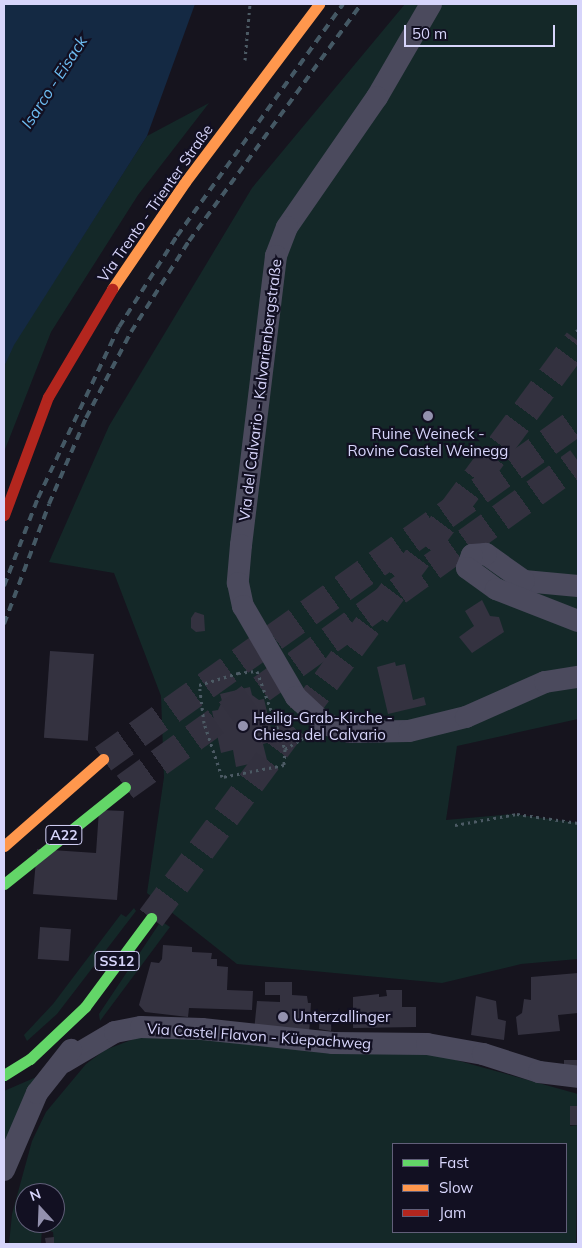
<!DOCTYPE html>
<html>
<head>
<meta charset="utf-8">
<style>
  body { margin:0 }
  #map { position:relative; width:582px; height:1248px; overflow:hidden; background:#16141e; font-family:Mulish,sans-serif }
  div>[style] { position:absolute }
  .green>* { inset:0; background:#142828 }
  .water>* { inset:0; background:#142943 }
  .building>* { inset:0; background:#343240; transform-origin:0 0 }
  .primary-tunnel>* { height:28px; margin-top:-14px; transform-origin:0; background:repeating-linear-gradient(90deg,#33313f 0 28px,transparent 0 42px) }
  .highway-tunnel>* { height:28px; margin-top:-14px; transform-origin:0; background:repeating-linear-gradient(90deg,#33313f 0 28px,transparent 0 42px) }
  .path>* { height:3px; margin-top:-1.5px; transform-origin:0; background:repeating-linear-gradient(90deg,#4c5a64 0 2.5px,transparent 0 6.5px) }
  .street>* { height:22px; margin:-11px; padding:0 11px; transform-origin:11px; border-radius:11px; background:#4b4a5d }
  .fast>* { height:11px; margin:-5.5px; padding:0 5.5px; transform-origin:5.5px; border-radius:5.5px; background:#63d668 }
  .slow>* { height:11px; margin:-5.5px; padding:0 5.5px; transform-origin:5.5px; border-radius:5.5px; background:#ff974d }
  .jam>* { height:11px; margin:-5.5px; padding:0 5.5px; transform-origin:5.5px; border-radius:5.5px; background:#b3261e }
  .rail>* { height:4px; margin-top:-2px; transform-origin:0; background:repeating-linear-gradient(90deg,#445864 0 8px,transparent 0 14px) }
  .dots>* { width:14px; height:14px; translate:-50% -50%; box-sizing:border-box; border:2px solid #121022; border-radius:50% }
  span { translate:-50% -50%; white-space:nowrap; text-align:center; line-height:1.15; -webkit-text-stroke:4.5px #121022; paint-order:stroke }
  .shield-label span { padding:1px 4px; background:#121022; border:1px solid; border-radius:4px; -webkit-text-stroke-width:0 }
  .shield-label { font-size:14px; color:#d7d5fb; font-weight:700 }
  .street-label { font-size:15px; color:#d7d5fb }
  .poi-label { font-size:15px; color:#d7d5fb }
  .left { translate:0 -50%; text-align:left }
  .water-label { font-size:16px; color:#6dbcf1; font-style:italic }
  .frame { position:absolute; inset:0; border:5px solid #d7d5fb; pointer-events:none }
  .legend { position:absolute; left:392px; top:1143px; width:175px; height:90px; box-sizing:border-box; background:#121022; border:1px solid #615f79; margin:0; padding:6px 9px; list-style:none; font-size:15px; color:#d7d5fb }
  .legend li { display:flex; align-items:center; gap:10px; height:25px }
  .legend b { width:25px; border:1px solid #615f79 }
  .north { position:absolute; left:15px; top:1183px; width:50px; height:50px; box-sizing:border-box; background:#121022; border:1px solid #615f79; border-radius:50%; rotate:340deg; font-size:14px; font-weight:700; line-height:20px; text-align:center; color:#d7d5fb }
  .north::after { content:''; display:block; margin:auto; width:18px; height:22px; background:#9391ae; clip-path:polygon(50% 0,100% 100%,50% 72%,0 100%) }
  .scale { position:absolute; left:404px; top:25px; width:151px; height:22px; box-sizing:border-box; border:2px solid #d7d5fb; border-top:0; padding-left:6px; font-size:15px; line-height:18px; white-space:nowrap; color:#d7d5fb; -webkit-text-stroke:4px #121022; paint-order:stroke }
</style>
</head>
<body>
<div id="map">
  <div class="green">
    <div style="clip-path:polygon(405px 4px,578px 4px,578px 719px,457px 746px,446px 820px,513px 814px,578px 823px,578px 959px,521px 964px,442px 983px,237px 964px,147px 893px,164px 777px,161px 696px,114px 573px,49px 562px,109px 426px,252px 188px)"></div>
    <div style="clip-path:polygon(209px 103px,138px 195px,51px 332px,4px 452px,4px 367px,13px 345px,147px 136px)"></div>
    <div style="clip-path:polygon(134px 908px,136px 911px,57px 1014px,27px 1041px,24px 1035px,53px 1004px,121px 914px,126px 917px)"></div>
    <div style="clip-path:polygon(161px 921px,170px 927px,100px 1021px,99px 1014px)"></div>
    <div style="clip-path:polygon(evenodd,152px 1032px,427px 1052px,578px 1094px,578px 1106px,570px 1107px,570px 1126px,578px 1125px,576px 1244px,54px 1244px,53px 1232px,42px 1228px,41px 1244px,9px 1244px,12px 1214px,32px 1141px,46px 1112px,86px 1064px,105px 1050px,152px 1032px,393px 1144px,566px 1144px,566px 1232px,393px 1232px,393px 1144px,152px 1032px,25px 1193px,55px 1193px,55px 1223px,25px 1223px,25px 1193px)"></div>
    <div style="clip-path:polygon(41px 1075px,4px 1157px,4px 1091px)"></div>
  </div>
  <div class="water">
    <div style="clip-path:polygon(4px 4px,195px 4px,147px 136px,14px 345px,4px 367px)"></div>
  </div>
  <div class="building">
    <div style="clip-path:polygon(482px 600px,490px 616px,499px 617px,504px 632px,472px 653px,459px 637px,474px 626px,465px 611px)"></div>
    <div style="clip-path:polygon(195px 612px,204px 615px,205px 631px,196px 632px,191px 628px,191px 618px)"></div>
    <div style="left:50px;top:651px;width:44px;height:87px;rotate:4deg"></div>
    <div style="clip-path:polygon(395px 662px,396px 666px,405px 664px,413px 700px,424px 697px,426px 705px,388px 714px,377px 667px)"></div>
    <div style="clip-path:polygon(250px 687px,252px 695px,259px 700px,264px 699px,274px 741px,263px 744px,267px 760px,236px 767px,233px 750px,221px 753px,212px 711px,218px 710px,222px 701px,220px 694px)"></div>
    <div style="clip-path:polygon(99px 810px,124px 811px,117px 900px,33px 894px,37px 849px,96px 853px)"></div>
    <div style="left:40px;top:927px;width:31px;height:32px;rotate:4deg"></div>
    <div style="clip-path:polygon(163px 945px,192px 947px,192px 952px,212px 953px,211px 959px,217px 959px,217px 966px,228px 967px,227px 990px,253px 991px,252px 1010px,189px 1008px,188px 1017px,145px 1012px,139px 1005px,151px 962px,159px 963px,162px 959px)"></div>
    <div style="clip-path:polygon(578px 973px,578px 1013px,558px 1015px,560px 1031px,518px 1035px,516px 1017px,522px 1013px,524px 999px,531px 1000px,531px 977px)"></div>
    <div style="clip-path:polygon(265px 982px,292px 982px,292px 995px,307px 996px,308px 1003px,311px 1003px,309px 1035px,254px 1031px,257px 1001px,280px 1002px,280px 995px,265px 995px)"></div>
    <div style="clip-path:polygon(386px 990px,402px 990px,402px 1007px,416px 1007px,416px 1027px,353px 1028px,353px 997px,379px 994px,379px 997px,387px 996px)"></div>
    <div style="clip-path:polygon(476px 996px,496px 1001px,498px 1019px,506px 1021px,504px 1040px,471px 1035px)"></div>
    <div style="clip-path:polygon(320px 1011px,333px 1013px,331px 1031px,319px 1029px)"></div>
    <div style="left:564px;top:1060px;width:14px;height:11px"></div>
    <div style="left:578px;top:1106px;width:19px;height:8px;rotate:90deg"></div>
    <div style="clip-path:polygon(54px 1237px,54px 1244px,46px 1244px,45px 1238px)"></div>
  </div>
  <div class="primary-tunnel">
    <div style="left:151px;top:918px;width:718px;rotate:-53.5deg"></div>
  </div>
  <div class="highway-tunnel">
    <div style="left:103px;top:759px;width:583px;rotate:-35.43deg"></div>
    <div style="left:125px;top:787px;width:558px;rotate:-35.66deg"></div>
  </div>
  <div class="path">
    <div style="left:245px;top:60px;width:56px;rotate:-84.9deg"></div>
    <div style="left:576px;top:331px;width:2px;rotate:-27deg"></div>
    <div style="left:257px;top:671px;width:83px;rotate:70.3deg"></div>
    <div style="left:285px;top:749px;width:16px;rotate:94deg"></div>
    <div style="left:284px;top:765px;width:63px;rotate:169deg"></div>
    <div style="left:222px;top:777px;width:57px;rotate:-108.4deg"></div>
    <div style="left:204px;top:723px;width:38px;rotate:-97deg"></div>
    <div style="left:199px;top:685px;width:41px;rotate:-17.1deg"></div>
    <div style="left:238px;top:673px;width:19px;rotate:-6deg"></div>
    <div style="left:285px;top:749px;width:27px;rotate:-31deg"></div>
    <div style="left:455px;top:825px;width:63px;rotate:-10.1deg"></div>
    <div style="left:517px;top:814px;width:62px;rotate:8.4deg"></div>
  </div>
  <div class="street">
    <div style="left:431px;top:4px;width:108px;rotate:120.1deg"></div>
    <div style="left:377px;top:97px;width:158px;rotate:124.7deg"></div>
    <div style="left:287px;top:227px;width:31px;rotate:111deg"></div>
    <div style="left:276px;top:256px;width:291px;rotate:96.9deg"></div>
    <div style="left:241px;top:545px;width:38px;rotate:95deg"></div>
    <div style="left:238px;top:583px;width:24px;rotate:78deg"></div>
    <div style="left:243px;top:606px;width:105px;rotate:59.8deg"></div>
    <div style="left:296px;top:697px;width:40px;rotate:43deg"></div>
    <div style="left:325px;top:724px;width:26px;rotate:18deg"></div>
    <div style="left:350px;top:732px;width:59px;rotate:-1deg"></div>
    <div style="left:409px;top:731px;width:59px;rotate:-13.8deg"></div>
    <div style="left:466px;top:717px;width:86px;rotate:-23.9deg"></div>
    <div style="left:545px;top:682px;width:33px;rotate:-9deg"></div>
    <div style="left:578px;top:586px;width:54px;rotate:-174.7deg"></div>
    <div style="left:524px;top:581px;width:47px;rotate:-144.6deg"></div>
    <div style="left:486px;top:554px;width:14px;rotate:176deg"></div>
    <div style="left:472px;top:555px;width:14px;rotate:111deg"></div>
    <div style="left:467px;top:568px;width:36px;rotate:36deg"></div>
    <div style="left:496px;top:589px;width:88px;rotate:21.3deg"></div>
    <div style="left:64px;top:1062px;width:59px;rotate:-30.5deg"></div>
    <div style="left:115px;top:1032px;width:26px;rotate:-11deg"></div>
    <div style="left:141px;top:1027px;width:61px;rotate:1.9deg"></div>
    <div style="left:202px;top:1029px;width:132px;rotate:6.1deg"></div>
    <div style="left:333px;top:1043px;width:94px;rotate:0.6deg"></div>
    <div style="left:427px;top:1044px;width:57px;rotate:10.1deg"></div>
    <div style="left:483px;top:1054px;width:59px;rotate:17.8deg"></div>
    <div style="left:539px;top:1072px;width:39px;rotate:7deg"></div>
    <div style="left:4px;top:1170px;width:84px;rotate:-66.8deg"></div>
    <div style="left:37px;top:1093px;width:55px;rotate:-51.7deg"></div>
  </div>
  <div class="fast">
    <div style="left:4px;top:884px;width:155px;rotate:-38.7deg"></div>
    <div style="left:4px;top:1075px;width:31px;rotate:-32deg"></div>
    <div style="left:30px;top:1059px;width:76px;rotate:-43.4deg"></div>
    <div style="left:85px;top:1007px;width:111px;rotate:-53.4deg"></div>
  </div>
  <div class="slow">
    <div style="left:112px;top:289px;width:130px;rotate:-55.7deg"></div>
    <div style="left:185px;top:182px;width:223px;rotate:-53deg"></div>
    <div style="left:4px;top:846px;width:132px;rotate:-41.3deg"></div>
  </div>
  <div class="jam">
    <div style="left:4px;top:515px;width:126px;rotate:-69.6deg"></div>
    <div style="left:48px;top:397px;width:126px;rotate:-59.3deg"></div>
  </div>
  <div class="rail">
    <div style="left:4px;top:586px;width:94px;rotate:-68.9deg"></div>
    <div style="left:38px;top:498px;width:189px;rotate:-64.7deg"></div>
    <div style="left:119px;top:327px;width:108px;rotate:-57.5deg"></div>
    <div style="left:177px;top:236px;width:285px;rotate:-54.4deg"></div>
    <div style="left:4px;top:624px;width:128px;rotate:-69.4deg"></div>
    <div style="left:49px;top:504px;width:94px;rotate:-66.7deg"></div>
    <div style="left:86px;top:418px;width:97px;rotate:-62.4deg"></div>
    <div style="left:131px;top:332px;width:108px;rotate:-57.5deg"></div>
    <div style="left:189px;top:241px;width:293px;rotate:-54deg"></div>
  </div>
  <div class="dots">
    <div style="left:428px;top:416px;background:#9391ae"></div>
    <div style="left:243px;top:726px;background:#9391ae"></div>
    <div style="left:283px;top:1017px;background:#9391ae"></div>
  </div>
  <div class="shield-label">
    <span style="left:64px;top:835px">A22</span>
    <span style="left:117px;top:961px">SS12</span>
  </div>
  <div class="street-label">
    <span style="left:155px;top:203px;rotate:-55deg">Via Trento - Trienter Straße</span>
    <span style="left:260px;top:390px;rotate:-83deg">Via del Calvario - Kalvarienbergstraße</span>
    <span style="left:259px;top:1036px;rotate:4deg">Via Castel Flavon - Küepachweg</span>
  </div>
  <div class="poi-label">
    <span style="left:428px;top:442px">Ruine Weineck -<br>Rovine Castel Weinegg</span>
    <span class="left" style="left:253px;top:726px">Heilig-Grab-Kirche -<br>Chiesa del Calvario</span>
    <span class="left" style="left:293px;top:1017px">Unterzallinger</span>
  </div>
  <div class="water-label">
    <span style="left:54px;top:82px;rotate:-57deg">Isarco - Eisack</span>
  </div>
  <div class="frame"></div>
  <ul class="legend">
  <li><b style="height:6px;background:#63d668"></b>Fast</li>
  <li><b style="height:6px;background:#ff974d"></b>Slow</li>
  <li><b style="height:6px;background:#b3261e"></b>Jam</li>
  </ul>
  <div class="north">N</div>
  <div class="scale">50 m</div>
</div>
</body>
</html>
